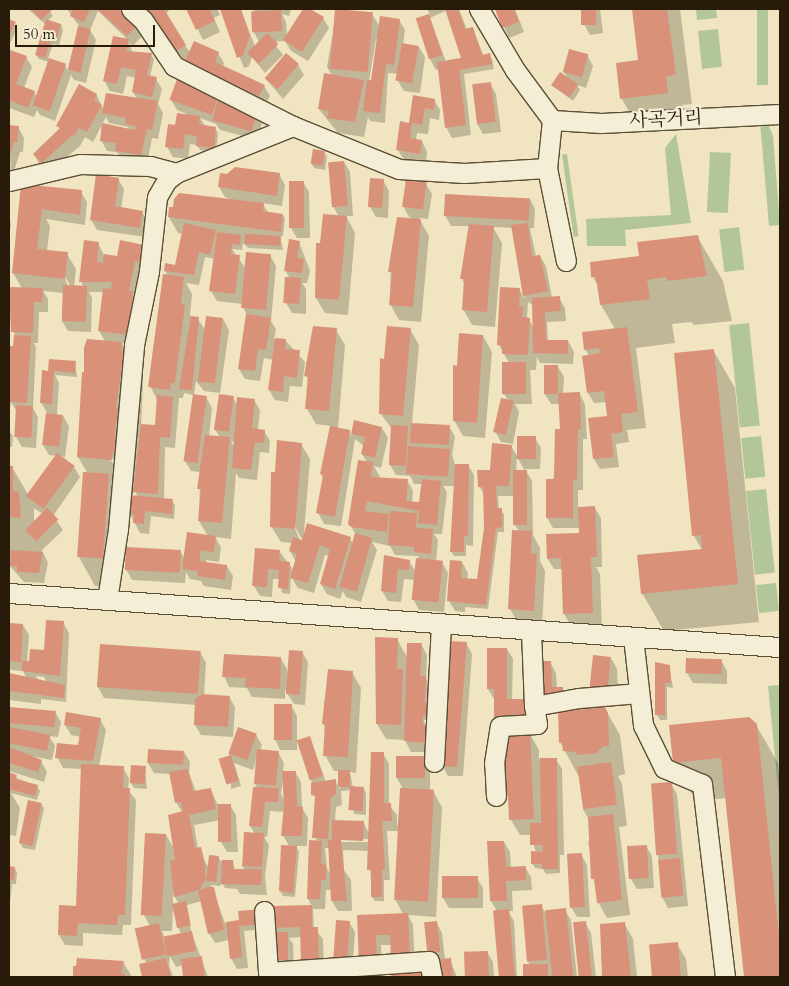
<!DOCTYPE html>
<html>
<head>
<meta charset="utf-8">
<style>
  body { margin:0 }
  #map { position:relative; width:789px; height:986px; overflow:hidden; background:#f0e5c0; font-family:Cardo,"Noto Serif KR",serif }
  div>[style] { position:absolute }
  .green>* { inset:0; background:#b3c698; transform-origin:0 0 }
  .shadow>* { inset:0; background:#0003 }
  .building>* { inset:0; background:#d9917a; transform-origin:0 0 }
  .roads { filter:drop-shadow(1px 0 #5b4e37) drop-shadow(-1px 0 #5b4e37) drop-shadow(0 1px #5b4e37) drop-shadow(0 -1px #5b4e37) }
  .minor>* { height:19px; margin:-9.5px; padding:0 9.5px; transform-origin:9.5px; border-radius:9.5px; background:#f5eed6 }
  span { translate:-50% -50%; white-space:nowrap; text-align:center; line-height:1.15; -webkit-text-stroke:4.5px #f5eed6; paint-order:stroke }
  .street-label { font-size:19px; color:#291b09 }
  .frame { position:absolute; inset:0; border:10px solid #291b09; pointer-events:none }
  .scale { position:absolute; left:15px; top:25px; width:140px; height:22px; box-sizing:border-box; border:2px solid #291b09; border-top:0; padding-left:6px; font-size:15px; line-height:18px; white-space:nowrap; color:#291b09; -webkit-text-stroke:4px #f5eed6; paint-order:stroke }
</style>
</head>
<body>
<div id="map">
  <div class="green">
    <div style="clip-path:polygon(696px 9px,716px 9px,717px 18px,697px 20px)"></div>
    <div style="left:757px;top:9px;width:11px;height:76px"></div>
    <div style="left:718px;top:29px;width:38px;height:20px;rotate:84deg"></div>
    <div style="clip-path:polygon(760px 121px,769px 126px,773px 136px,780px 225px,769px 226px)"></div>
    <div style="clip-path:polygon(676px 134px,691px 223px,625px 230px,626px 246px,587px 246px,586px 219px,671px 215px,665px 148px)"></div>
    <div style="left:710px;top:152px;width:21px;height:60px;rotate:3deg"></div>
    <div style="left:567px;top:154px;width:83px;height:5px;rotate:82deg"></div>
    <div style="left:739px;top:227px;width:43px;height:20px;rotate:83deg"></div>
    <div style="left:749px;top:323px;width:103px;height:20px;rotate:84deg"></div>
    <div style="left:761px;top:436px;width:41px;height:20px;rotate:84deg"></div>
    <div style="left:766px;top:489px;width:84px;height:20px;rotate:84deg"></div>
    <div style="left:776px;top:583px;width:28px;height:20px;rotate:84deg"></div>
    <div style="clip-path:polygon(780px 685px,780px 807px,768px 686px)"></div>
  </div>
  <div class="shadow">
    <div style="clip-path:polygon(28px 9px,48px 9px,53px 16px,47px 21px,61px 25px,63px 30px,59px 45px,53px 44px,48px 59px,65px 65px,68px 71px,79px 26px,67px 9px,117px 9px,136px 26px,142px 36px,133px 46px,129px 43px,133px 54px,151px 55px,154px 59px,150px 77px,156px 79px,162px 89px,158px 104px,163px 113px,158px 139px,152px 138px,147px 164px,122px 161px,117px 152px,107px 151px,101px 140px,130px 130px,128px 127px,109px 123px,106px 117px,93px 142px,85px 137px,80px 146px,48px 173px,40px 165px,34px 154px,60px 130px,58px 126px,96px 94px,104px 110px,137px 99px,133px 92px,136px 78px,127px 76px,123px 94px,110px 91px,104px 80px,128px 40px,98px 11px,90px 30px,96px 40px,86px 83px,74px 80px,71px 75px,55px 121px,40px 115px,37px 110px,34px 117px,9px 108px,11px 51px,26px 57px,32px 67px,24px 88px,34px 92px,37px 97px,49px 62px,39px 59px,36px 55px,46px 25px)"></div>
    <div style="clip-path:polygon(143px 9px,170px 9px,166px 14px,190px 53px,218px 53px,224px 63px,223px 67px,264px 86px,270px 96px,265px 106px,237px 93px,188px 58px,180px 62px)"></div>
    <div style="clip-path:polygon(188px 9px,217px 9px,220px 15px,214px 18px,220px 32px,203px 40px)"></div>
    <div style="clip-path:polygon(221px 9px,240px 9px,255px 46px,259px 42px,254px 32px,254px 9px,291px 9px,289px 16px,282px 14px,286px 22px,287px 36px,304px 9px,323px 18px,329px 28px,308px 61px,291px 51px,285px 41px,273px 42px,283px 55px,265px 73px,252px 57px,249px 66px,244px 68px)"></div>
    <div style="clip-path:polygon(evenodd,337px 9px,372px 14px,380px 27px,399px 20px,405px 30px,403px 45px,419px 47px,425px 57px,420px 93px,404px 91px,398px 81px,399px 74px,388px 73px,385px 123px,370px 121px,368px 117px,364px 137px,338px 133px,319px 109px,332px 76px,327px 67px,337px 9px,376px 39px,378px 39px,374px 82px,369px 81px,376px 39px)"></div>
    <div style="clip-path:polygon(evenodd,427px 9px,459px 9px,467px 30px,472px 28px,484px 56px,489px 55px,492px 59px,494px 69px,464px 74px,471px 135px,452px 138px,446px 127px,439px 69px,436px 70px,430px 59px,417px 19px,430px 15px,427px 9px,447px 10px,463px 60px,446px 62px,430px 18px,447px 10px)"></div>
    <div style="clip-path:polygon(496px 9px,515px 9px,524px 32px,509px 38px)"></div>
    <div style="clip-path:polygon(583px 9px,600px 9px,603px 33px,590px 35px,584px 24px)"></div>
    <div style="clip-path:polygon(633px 9px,680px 9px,692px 104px,682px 105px,684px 122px,638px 128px,622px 99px,617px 64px,639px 61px)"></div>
    <div style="clip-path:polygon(9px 20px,17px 28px,9px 46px)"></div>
    <div style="clip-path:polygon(587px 55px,593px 66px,586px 88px,577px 85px,580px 90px,573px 101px,553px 85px,568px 79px,564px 72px)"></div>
    <div style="clip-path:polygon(298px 65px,304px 75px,283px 99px,265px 78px)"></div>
    <div style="clip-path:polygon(490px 84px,496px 94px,501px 132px,483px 134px,477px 124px)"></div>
    <div style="clip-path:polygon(218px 95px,223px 103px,256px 112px,262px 122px,258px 140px,220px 130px,216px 124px,200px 118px,205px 126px,215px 128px,218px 133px,216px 153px,200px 150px,197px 145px,190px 144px,188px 159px,173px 157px,167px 147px,176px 127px,187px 114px,177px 110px,171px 100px)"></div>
    <div style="clip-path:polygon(414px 97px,434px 100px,440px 110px,439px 120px,430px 118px,428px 134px,417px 133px,416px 140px,422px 141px,427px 152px,426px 163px,404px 160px,398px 150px,410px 124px)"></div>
    <div style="clip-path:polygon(9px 126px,18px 127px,24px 138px,23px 152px,20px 152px,11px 181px)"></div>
    <div style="clip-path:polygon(324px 152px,327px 157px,325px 170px,314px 168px,311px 163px)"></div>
    <div style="clip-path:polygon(344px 162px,350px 172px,353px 216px,346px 216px,355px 233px,348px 315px,325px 313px,316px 298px,321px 244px,339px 217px,333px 206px)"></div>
    <div style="clip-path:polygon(evenodd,279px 174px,285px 185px,282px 206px,262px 203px,268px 212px,283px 215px,285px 219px,283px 236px,280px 236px,283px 250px,248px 248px,243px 243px,242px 250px,232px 249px,246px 269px,270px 255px,276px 266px,271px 321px,276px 329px,274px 339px,285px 340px,305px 362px,302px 387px,290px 386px,288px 402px,275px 400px,269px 390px,273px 360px,264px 358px,260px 381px,245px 379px,239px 369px,247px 316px,242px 304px,217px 301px,211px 291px,215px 259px,205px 257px,199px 285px,186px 283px,192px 294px,190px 316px,198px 319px,205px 330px,223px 319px,229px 330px,220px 393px,204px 391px,196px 381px,194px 395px,184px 393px,183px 398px,179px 398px,175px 448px,165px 447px,164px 500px,172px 501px,175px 505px,174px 519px,151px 516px,149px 534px,140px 533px,125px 504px,119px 588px,95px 586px,79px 557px,84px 474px,88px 474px,78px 457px,82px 389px,88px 340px,105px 341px,99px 331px,104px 292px,89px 292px,92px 298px,91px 332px,68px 331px,62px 321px,64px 293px,43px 291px,48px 299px,48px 312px,39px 312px,38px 343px,34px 343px,36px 347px,33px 408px,38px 417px,36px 448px,22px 447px,16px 437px,17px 412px,11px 402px,9px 413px,9px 347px,14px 347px,15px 338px,9px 288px,22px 288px,13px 273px,22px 185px,81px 192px,87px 202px,85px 225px,46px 219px,50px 226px,47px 251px,67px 254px,76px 269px,74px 287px,84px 288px,81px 281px,98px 243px,104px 255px,118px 257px,143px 246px,134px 345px,122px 343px,143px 381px,141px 426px,156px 426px,158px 401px,150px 386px,168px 276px,165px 271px,176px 266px,183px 234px,178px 233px,169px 217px,170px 208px,238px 202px,225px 197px,219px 187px,279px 174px,63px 273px,71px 287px,68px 287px,63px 273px,279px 174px,110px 454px,133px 495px,134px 490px,138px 497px,131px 497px,108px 455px,110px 454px)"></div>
    <div style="clip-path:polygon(118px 179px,124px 189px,121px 209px,142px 212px,148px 222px,146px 237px,97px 230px,91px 220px)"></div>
    <div style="clip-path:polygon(383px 180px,389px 191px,388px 218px,376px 217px,370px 207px)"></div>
    <div style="clip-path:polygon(303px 182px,309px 192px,310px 238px,297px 238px,291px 228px)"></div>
    <div style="clip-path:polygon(426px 184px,432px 194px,428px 219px,419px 218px,429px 236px,421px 322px,399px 320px,390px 304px,391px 251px,395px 251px,416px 220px,409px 217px,403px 206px)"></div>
    <div style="clip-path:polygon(evenodd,530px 199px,535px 209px,534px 228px,530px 228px,536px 257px,540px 256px,546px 266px,552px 298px,559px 298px,565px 308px,566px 321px,547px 322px,548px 341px,568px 341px,574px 352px,573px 364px,540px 363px,537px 357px,536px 370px,530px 370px,532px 404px,515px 404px,519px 412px,513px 444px,501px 442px,495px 431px,508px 400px,504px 394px,509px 363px,499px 345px,519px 289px,525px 299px,513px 228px,493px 227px,502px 243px,495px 327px,472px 325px,463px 309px,465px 285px,462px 279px,470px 226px,451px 226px,445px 215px,530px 199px,528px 302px,534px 306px,534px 328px,527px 317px,528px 302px)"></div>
    <div style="clip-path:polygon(9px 219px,11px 224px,9px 236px)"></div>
    <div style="clip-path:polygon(697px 236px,723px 281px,732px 321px,694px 325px,691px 322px,672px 324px,675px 343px,636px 348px,646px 428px,627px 430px,629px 442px,616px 444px,619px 467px,600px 469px,594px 459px,609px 417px,607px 402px,594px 403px,588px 393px,584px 357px,589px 356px,585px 349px,615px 329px,601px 305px,599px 288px,593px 277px)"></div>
    <div style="clip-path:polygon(299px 242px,310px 271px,307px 283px,302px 283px,306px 289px,306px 314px,292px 313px,286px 303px,290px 279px,285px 270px)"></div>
    <div style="clip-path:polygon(evenodd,410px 329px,419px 345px,412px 424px,449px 426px,455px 437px,452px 455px,455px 465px,468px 465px,474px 475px,473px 546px,466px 545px,466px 556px,454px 556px,451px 551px,455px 486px,443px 486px,447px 492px,442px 534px,434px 534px,438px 540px,436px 562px,442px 562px,448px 573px,444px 612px,419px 610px,413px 599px,415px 580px,404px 579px,401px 602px,388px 601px,382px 591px,385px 556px,409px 561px,416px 572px,420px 560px,418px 556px,395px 555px,390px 546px,372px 542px,377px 550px,361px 602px,346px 597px,343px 591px,340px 599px,327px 594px,321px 584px,329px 556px,325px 555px,314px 593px,298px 588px,291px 577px,290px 594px,282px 593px,280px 579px,273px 579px,272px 597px,260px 596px,254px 586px,279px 551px,292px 568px,292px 574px,296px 562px,290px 551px,292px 543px,281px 542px,271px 526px,276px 473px,301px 444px,310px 459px,304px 533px,350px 538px,353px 544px,356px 535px,349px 523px,367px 462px,362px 454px,364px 446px,355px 439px,341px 526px,324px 524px,318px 513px,323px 478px,321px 474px,331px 426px,316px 424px,307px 409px,308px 355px,312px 356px,336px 330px,345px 345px,338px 429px,349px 431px,352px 436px,355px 422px,382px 428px,388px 438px,381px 468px,374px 466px,381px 479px,407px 480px,413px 491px,412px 503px,421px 504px,422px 484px,414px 484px,410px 476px,396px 475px,390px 465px,392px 429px,380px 413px,385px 360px,410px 329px,293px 523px,303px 541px,300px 541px,293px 523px)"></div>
    <div style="clip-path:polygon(483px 336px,492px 352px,485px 438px,463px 436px,454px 420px,458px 367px)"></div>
    <div style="clip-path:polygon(713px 350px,735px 388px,759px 622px,664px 631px,642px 593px,702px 550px,694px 536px)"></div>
    <div style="clip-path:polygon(evenodd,75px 362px,77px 377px,55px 375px,59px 383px,57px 415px,63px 416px,69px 426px,65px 457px,59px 456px,74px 467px,80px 477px,53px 516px,63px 530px,42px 550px,48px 563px,44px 583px,24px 582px,9px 565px,9px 467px,12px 467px,29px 496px,57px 456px,49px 455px,43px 445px,47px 413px,41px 402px,49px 370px,75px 362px,34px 508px,43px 514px,35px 522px,34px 520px,34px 508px)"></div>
    <div style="clip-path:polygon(558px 367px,564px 377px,563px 394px,579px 393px,585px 404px,587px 439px,583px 439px,583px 490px,578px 490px,578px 508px,595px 508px,601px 518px,602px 567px,596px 567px,600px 574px,602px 628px,573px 629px,564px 614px,562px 569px,554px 569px,548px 559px,580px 534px,580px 528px,553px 528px,547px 518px,561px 430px,560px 404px,551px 404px,545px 394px)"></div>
    <div style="clip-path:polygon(evenodd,206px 397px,212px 408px,209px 436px,220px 437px,215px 430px,233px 398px,238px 406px,254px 400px,260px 410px,258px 430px,264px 431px,270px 441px,269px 453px,260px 452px,257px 480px,239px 478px,236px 473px,231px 539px,215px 537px,221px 547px,219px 562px,206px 560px,206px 563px,227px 566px,233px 576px,231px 590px,204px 586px,201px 581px,190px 579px,186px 572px,185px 583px,132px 580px,126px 569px,180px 551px,185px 559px,208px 536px,199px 521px,200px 472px,191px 471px,185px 461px,206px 397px,231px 441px,235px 442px,235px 448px,231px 441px)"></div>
    <div style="clip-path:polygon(9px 431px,13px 436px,12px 447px,9px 447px)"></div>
    <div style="clip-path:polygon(evenodd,535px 438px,541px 448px,540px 469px,525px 469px,532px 481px,533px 535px,540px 548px,540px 561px,545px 571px,542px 626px,519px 625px,510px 609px,519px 531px,515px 525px,515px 496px,498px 496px,499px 510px,504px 514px,504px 532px,498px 532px,488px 609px,465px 607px,465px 612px,455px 611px,449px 601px,462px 562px,468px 573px,467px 579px,478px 580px,485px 528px,485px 496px,479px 486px,511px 446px,518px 457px,535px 438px,517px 457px,525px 471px,516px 471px,517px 457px)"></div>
    <div style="clip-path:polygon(evenodd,63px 622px,69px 633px,66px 702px,41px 699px,41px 704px,9px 700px,9px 675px,26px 677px,23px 671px,11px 670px,9px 667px,9px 624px,23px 625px,29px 635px,27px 663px,45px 651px,63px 622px,36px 676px,44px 677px,48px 684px,40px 683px,36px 676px)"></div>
    <div style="clip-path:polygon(397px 639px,408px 659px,421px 644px,427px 655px,426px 678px,432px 687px,432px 720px,424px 720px,432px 752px,411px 752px,405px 740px,386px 739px,377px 724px)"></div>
    <div style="clip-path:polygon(466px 643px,472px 654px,463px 776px,448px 776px,442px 765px)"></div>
    <div style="clip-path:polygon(101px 645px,200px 652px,206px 663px,204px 695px,229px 697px,235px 707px,233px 737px,201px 735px,195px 725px,196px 705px,104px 698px,98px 687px)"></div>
    <div style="clip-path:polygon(507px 649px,513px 659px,512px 700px,494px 699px,488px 689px)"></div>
    <div style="clip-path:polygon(302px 652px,308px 662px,305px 705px,294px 704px,285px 690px,285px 699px,252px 697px,247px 688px,229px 687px,224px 676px,281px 659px,287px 669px,288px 687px)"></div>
    <div style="clip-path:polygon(611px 658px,617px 669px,618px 701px,601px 702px)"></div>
    <div style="clip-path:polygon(721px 660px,727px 671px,727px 684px,693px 683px,687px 673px)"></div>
    <div style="clip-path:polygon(550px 662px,556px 673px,557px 688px,562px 688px,568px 698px,546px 706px)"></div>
    <div style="clip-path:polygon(669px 666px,673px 688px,667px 687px,667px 720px,660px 720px,657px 715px)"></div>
    <div style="clip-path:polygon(evenodd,352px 672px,361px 688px,356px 773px,350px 772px,353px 788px,364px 788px,366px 793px,366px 815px,354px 814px,352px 790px,341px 791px,342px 805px,336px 807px,335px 821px,363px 822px,369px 833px,383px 753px,389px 764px,389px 805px,397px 815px,397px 829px,403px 789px,397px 778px,424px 758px,430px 768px,430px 791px,433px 791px,442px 807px,436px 917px,408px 915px,413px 925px,415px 967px,430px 977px,393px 977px,392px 945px,381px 945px,382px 971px,378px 971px,381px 977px,348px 977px,348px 972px,340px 971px,343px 977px,309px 977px,302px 937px,289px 938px,293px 944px,294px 969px,278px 970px,271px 934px,271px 907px,312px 906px,308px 899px,316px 842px,316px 800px,311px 779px,310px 738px,326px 782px,335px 780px,340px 790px,339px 771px,334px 771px,325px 755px,324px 702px,327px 702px,352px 672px,387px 831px,399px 831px,395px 899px,403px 914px,358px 916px,365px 971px,352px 972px,355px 932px,349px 922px,339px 970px,324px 972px,323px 939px,314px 928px,313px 909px,325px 909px,326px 890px,331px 890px,332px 901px,338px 911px,352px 911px,351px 880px,344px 870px,343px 850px,369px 851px,372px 897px,375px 901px,384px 901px,384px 880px,390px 880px,387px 831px,352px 672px,340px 839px,369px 839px,369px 842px,340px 842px,340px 839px,352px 672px,325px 848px,329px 848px,330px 874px,327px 868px,325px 848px)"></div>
    <div style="clip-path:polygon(291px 705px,297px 716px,297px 750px,280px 750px,275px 739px)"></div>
    <div style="clip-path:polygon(597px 707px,604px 707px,620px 735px,625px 774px,618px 776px,622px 784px,627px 826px,619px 827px,630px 915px,607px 918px,598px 902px,588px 841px,592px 841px,589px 820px,583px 809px,579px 777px,560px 742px)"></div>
    <div style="clip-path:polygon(9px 708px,55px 712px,61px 722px,58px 737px,49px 736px,55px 746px,52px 760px,30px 756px,41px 761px,47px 772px,44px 782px,9px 771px)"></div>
    <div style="clip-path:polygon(100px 719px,106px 730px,99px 766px,123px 768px,129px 778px,128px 790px,136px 800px,131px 925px,123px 925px,122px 935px,83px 933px,83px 946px,65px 945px,59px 935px,77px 907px,82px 769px,63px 768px,57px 757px,79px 747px,81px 737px,71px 735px,65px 725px)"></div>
    <div style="clip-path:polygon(756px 725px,778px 763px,780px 785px,780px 977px,746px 977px,727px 798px,696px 801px,674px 763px)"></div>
    <div style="clip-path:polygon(530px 734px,539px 750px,539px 759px,556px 759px,562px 769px,564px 855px,560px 855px,560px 873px,546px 874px,543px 869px,535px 868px,532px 863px,536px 853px,531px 835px,520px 835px,511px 820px,504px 758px)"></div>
    <div style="clip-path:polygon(evenodd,256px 735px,262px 745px,260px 750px,278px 752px,284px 763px,283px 772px,295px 772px,301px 782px,302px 808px,308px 818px,307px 846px,296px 846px,299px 852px,295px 897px,283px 896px,280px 891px,289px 846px,283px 835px,285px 812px,270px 811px,267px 837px,264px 837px,269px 845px,265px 877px,267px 895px,240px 894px,237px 889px,225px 888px,221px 881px,221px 886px,211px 885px,225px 923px,240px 922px,239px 912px,265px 929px,244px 931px,248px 968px,237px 969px,231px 958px,229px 940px,215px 943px,209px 933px,202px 901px,187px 905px,191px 931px,208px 977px,185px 977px,183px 965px,176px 967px,170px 956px,169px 965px,173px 977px,143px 977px,141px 965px,147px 964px,144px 958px,150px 926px,144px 915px,147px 834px,166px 835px,175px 850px,182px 812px,176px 802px,171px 774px,154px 773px,148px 763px,184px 752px,190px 762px,189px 773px,196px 792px,210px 789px,218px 805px,230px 805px,236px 815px,238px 852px,227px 852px,221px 842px,220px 820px,194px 825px,198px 849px,209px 868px,218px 857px,221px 861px,233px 861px,235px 870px,245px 870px,242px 866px,255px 834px,250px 826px,258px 789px,255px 784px,256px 760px,253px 770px,234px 763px,241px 786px,231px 789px,229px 753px,256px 735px,283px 780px,284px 780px,285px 802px,281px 794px,283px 780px,256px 735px,173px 894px,179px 904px,173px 905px,173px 894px,256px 735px,173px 909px,181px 935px,165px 939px,162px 931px,172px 931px,173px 909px)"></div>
    <div style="clip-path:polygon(145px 768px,147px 789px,134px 788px,131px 783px)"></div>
    <div style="clip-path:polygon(9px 775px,37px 786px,40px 791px,37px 800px,11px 793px,20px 808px,16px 836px,9px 835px)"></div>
    <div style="clip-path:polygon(671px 784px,677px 794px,688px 906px,668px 908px,662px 897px,658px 855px)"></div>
    <div style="clip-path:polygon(41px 804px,44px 808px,35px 850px,23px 848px,20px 843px)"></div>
    <div style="clip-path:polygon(488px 842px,504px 842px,510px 852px,511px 868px,525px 867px,531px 877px,532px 890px,512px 891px,513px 911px,508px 911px,514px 921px,517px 977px,500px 977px,497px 911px,491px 901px)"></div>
    <div style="clip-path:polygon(646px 846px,652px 856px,654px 888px,637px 889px,631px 879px)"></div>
    <div style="clip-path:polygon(581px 854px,587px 865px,590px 917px,577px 917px,571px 907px,569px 855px)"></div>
    <div style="clip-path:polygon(9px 867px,15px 868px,17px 873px,16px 884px,12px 884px,9px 913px)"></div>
    <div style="clip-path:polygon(477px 878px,483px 888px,483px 908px,449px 908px,443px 898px)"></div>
    <div style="clip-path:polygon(541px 906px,545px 912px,565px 910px,571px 920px,577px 977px,525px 977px,525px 966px,530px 966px,528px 961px)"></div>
    <div style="clip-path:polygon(436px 922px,442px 933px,445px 960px,450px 960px,457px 977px,441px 977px,428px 953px)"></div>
    <div style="clip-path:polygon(585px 923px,591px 933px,596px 977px,579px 977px,574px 924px)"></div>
    <div style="clip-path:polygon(624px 923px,633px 939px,637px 977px,603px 977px,601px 949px)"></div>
    <div style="clip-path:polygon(677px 944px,686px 959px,688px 977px,653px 977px,650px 946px)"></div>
    <div style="clip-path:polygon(487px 952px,493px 962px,494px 977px,467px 977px,466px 953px)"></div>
    <div style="clip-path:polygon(78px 959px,123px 962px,132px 977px,75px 977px)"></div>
  </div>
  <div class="building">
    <div style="clip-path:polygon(31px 9px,50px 9px,52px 10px,41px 20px)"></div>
    <div style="clip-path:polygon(73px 9px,90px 9px,84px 22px,70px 16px)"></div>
    <div style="clip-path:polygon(97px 9px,119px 9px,137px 25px,127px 36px)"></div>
    <div style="clip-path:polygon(145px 9px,164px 9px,186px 45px,173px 53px)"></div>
    <div style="clip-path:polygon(186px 9px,209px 9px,215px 21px,196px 30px)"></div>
    <div style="clip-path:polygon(220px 9px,241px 9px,250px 35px,243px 56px,237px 58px)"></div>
    <div style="clip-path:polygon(303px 9px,310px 9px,324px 17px,302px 52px,283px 40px)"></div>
    <div style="left:335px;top:9px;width:38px;height:60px;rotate:5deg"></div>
    <div style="clip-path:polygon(445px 9px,458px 9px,465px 29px,473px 27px,482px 55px,490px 53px,492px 64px,459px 70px,466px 125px,445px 128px,437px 62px,461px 58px)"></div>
    <div style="clip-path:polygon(495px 9px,514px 9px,519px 22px,502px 28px)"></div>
    <div style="left:581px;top:9px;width:15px;height:16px"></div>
    <div style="clip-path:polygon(632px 9px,667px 9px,676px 75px,666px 76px,668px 93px,620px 99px,616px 63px,638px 60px)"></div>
    <div style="left:281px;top:10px;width:21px;height:30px;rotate:87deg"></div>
    <div style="left:429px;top:14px;width:43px;height:14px;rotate:72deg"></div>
    <div style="clip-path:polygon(380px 16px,400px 19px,394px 65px,386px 64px,380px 113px,363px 111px,367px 80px,371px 80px)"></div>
    <div style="clip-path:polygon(9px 19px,16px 22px,9px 36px)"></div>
    <div style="clip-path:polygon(46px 19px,61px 24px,56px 41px,51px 39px,45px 58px,35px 55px)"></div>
    <div style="left:78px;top:26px;width:13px;height:45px;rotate:13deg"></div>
    <div style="left:267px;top:33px;width:16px;height:28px;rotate:45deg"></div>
    <div style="clip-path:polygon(113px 36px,129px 39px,126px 51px,152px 53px,147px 75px,157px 77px,152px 97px,132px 92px,136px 70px,121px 67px,117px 84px,103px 81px)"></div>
    <div style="clip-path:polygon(194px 41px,219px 52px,215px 62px,265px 85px,259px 96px,184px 63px)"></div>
    <div style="left:402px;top:43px;width:17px;height:38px;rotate:10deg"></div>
    <div style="left:569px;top:49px;width:20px;height:24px;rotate:15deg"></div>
    <div style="clip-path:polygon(10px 50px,27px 56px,16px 84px,35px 91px,28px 108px,9px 100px)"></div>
    <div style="left:286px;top:53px;width:17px;height:33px;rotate:40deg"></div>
    <div style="left:49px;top:58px;width:18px;height:50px;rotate:19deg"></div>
    <div style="left:560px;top:72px;width:22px;height:16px;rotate:34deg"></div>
    <div style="clip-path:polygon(324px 73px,364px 80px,355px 122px,327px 118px,329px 111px,318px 109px)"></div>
    <div style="left:177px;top:79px;width:45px;height:22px;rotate:20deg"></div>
    <div style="left:491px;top:82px;width:40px;height:19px;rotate:83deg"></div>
    <div style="clip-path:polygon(79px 84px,97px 94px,94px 100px,102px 105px,87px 132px,79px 128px,74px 136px,72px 135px,42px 163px,33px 154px,60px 128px,56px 126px)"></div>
    <div style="clip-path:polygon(106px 93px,158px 101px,152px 130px,147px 129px,141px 155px,115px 151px,116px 143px,100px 141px,102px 123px,135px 130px,136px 126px,125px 124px,126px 118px,102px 113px)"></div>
    <div style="clip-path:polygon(413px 95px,435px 99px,434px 110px,425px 108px,422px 125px,412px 123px,410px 138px,422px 140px,420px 154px,396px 150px,400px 121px,409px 123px)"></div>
    <div style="left:218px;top:100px;width:41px;height:21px;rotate:16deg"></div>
    <div style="clip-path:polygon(177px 113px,200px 116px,199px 124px,216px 127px,214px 148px,196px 146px,197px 136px,185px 134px,183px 149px,165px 147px,168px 124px,175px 125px)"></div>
    <div style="clip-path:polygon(9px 125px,19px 126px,17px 142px,14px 142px,9px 158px)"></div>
    <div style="left:313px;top:149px;width:12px;height:15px;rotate:9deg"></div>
    <div style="left:344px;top:161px;width:45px;height:16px;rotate:85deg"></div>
    <div style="clip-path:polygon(235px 167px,280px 173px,277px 196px,218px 187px,220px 173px,227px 174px)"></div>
    <div style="clip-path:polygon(96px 174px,119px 178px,115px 206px,143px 211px,140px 228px,90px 220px)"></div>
    <div style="left:370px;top:178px;width:14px;height:29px;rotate:4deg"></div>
    <div style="left:406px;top:179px;width:21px;height:28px;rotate:8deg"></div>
    <div style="left:289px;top:181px;width:15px;height:47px"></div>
    <div style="clip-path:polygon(21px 184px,82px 190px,80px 215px,42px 209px,37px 249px,68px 252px,65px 279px,12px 273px)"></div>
    <div style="clip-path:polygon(179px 193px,264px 203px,263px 211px,283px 214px,281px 232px,168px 217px,169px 207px,173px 207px,174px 199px)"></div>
    <div style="left:445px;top:194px;width:85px;height:22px;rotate:3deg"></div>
    <div style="clip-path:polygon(323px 214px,347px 216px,339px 300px,315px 298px,316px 243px,320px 243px)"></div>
    <div style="clip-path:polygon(397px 217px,421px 219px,413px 307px,389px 305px,392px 272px,388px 272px)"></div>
    <div style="clip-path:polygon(184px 223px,216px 230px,210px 255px,199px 252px,194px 275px,164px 271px,165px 263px,175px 265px)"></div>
    <div style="clip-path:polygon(528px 223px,532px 256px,540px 255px,548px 291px,523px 296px,511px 225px)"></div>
    <div style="clip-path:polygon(469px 224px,494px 226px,487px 312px,462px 310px,464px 279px,460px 279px)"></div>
    <div style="clip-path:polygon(217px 232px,241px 235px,240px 245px,232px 244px,231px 254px,240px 255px,235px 294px,209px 291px)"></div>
    <div style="left:245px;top:234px;width:36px;height:10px;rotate:3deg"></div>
    <div style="clip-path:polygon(698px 235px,707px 276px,667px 281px,666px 277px,647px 280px,650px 299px,600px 305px,596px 277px,591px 277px,590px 262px,639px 256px,637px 242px)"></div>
    <div style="clip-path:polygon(289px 239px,300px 241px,297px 258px,304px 259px,302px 273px,284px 271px)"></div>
    <div style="clip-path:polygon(84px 240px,99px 242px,97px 262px,103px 263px,104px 254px,117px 256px,120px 240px,144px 245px,140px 262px,135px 261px,129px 291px,133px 291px,129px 335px,98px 331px,103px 288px,111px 289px,112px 282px,79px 282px)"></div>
    <div style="left:246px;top:252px;width:25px;height:56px;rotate:5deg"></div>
    <div style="clip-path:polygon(163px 274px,184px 277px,181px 304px,185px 305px,175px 383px,171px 383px,170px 390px,148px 387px)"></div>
    <div style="left:285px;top:277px;width:16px;height:26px;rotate:4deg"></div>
    <div style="left:63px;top:285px;width:24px;height:36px;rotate:2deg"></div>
    <div style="clip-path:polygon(9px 287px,43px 288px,42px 302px,34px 302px,33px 333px,11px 332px)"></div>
    <div style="clip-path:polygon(500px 287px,520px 288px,519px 306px,523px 307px,522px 317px,530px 318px,528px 355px,502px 354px,502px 346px,497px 345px)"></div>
    <div style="clip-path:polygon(560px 296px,561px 311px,545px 312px,546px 340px,568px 340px,568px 354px,533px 353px,532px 298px)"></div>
    <div style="clip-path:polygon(246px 314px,271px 318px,266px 350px,258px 349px,255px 371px,238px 369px)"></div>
    <div style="clip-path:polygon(191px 316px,199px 317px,192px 390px,179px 389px)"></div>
    <div style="left:206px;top:316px;width:17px;height:66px;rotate:7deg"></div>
    <div style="clip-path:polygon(313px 326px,337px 328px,329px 411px,305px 409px,308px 377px,304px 376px)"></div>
    <div style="clip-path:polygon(387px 326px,411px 328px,403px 416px,379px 414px,380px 358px,384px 359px)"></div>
    <div style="clip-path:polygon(627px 327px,638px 412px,621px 414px,623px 432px,611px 434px,614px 457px,593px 459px,588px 418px,607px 416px,604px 391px,587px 393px,582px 356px,600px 353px,599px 348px,584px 350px,582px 332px)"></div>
    <div style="clip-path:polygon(459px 333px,483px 335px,477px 423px,453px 421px,453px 365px,457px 366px)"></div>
    <div style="clip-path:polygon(14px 335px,31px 336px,27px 403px,10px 402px,9px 346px,13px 346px)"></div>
    <div style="clip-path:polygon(275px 338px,286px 339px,285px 349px,300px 350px,297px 378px,284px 376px,283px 392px,268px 390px)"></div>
    <div style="clip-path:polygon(87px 339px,122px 342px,121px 351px,124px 351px,116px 408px,119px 409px,114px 435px,117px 435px,116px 452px,113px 452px,112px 460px,77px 457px,82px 372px,84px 372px,84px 348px)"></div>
    <div style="clip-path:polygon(714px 349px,738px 584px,641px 594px,637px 555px,702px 549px,701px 535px,692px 536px,674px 353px)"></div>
    <div style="clip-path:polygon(49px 359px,76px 361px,75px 373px,54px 371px,52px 404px,40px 403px,42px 370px,48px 371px)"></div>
    <div style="left:502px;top:362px;width:24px;height:32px"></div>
    <div style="left:544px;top:365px;width:14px;height:29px"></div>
    <div style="clip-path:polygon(580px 392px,581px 429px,578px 429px,577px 480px,573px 480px,573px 518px,546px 518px,546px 479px,554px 479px,555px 429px,560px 429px,558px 393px)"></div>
    <div style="left:193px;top:394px;width:14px;height:68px;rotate:8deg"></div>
    <div style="left:219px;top:394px;width:15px;height:36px;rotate:8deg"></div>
    <div style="clip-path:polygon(157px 395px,173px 397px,170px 438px,160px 437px,158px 494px,133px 492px,141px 424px,155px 425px)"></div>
    <div style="clip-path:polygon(237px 397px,255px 399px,252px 428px,265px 430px,264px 443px,255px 442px,251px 470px,232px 468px)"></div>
    <div style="left:501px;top:398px;width:13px;height:35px;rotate:13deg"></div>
    <div style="left:16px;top:405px;width:17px;height:32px;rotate:3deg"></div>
    <div style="left:46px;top:413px;width:17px;height:32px;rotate:7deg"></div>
    <div style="clip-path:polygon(354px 420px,382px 427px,375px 458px,361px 454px,365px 437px,351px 434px)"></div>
    <div style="left:411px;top:423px;width:39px;height:20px;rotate:3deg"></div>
    <div style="left:391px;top:425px;width:17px;height:40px;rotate:3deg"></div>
    <div style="clip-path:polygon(330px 426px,350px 430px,335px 517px,316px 513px,323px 475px,320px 474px)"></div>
    <div style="clip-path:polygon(205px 435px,230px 437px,222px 523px,198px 521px,201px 489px,197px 489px)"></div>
    <div style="left:517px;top:436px;width:19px;height:23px"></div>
    <div style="clip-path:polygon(277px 440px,302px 443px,295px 529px,270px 527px,271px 472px,275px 472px)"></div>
    <div style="clip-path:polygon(492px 443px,512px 445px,509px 486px,496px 486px,497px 508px,502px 508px,502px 527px,496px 528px,486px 605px,447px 601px,450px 560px,462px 561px,461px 578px,477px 579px,484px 528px,483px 487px,478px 487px,477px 470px,490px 470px)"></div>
    <div style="left:408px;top:446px;width:42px;height:28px;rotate:4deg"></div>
    <div style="left:57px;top:453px;width:22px;height:53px;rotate:36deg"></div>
    <div style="clip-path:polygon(358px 460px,373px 462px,371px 477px,408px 479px,406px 501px,419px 502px,422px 479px,441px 481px,437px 525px,418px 523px,419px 511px,367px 501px,365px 511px,389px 514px,387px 532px,351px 527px,348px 524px)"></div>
    <div style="clip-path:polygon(455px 464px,469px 464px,468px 536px,464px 536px,464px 552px,450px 552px)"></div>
    <div style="clip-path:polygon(9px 466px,13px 466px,13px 491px,19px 492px,21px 518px,9px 517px)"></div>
    <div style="left:513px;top:470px;width:14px;height:55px"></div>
    <div style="left:83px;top:472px;width:26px;height:85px;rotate:4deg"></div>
    <div style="clip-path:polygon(130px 495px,173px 499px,172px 514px,145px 511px,144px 524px,133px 523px,134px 514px,128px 513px)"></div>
    <div style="clip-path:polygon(595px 506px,597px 557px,591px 557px,593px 613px,563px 614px,561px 558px,547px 559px,546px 534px,579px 533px,578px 507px)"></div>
    <div style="left:47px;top:508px;width:16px;height:31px;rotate:45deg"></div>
    <div style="clip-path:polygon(390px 511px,417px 513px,416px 528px,433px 529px,431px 554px,414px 552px,414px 547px,388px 545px)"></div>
    <div style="clip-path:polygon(307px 523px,351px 537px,335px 589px,320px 584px,330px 549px,320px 545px,308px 583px,290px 578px,297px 554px,289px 551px,293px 537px,302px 540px)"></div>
    <div style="clip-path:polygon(512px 530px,532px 531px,531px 554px,537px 554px,534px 611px,508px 609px)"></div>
    <div style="clip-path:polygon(187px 532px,216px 536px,214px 552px,201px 550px,199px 561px,227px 565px,225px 580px,197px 576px,198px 571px,182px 569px)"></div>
    <div style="left:355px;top:533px;width:18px;height:56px;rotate:16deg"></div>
    <div style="left:126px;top:547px;width:55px;height:23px;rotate:3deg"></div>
    <div style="clip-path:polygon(255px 548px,280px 550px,279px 561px,290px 562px,288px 589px,278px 588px,279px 570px,268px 569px,267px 587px,252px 586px)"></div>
    <div style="clip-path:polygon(11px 550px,43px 552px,39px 573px,17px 572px,17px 566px,10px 566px)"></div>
    <div style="clip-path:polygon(384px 555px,410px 560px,409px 570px,398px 569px,396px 593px,381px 591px)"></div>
    <div style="left:416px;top:558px;width:27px;height:42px;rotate:6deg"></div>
    <div style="clip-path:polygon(46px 620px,64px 621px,60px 676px,22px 671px,22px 661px,29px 661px,30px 649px,44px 650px)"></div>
    <div style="clip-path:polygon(9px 623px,23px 624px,21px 662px,9px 661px)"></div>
    <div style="clip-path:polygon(375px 637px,398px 638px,397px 669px,403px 669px,401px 725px,376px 724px)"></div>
    <div style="clip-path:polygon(448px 641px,467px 642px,457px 767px,441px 766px)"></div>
    <div style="clip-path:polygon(407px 643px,422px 643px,420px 676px,426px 676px,425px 702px,431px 702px,430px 716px,423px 715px,423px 725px,427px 725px,427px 743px,404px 741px)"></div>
    <div style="left:100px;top:644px;width:101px;height:43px;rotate:4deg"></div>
    <div style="clip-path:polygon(487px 648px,507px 648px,507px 699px,530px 699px,530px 718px,494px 718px,494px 689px,487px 689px)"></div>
    <div style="left:289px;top:650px;width:14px;height:44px;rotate:4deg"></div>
    <div style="clip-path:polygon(224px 654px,281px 657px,280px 689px,245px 687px,246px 678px,222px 677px)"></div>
    <div style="left:593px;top:655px;width:18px;height:37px;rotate:6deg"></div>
    <div style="left:686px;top:658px;width:36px;height:15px;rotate:2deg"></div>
    <div style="clip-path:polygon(538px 661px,551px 661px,552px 687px,563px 687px,563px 696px,538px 696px)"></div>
    <div style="clip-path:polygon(655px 662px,670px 665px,671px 683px,665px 683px,665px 715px,655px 715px)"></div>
    <div style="clip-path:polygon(328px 669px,353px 671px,348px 757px,323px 756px,325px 725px,322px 724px)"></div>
    <div style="clip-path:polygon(9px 673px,65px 685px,64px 698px,9px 691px)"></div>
    <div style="clip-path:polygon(202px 694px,230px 696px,228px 727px,194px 725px,195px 699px)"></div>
    <div style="clip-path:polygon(597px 703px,598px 706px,604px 705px,608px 713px,609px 746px,603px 746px,597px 753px,577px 755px,576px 752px,563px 751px,562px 742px,559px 743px,558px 711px)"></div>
    <div style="left:274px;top:704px;width:18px;height:36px"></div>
    <div style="left:9px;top:707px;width:47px;height:16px;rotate:5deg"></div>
    <div style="clip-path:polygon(66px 712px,101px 718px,93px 761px,55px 758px,57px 743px,78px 745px,81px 728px,64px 725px)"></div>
    <div style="clip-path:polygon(749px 717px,757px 724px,780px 946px,780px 977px,744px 977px,721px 758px,673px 763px,669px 725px)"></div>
    <div style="left:9px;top:727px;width:42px;height:16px;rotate:11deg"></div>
    <div style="left:238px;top:727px;width:20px;height:28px;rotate:20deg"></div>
    <div style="clip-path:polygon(530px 733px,534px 819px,509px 820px,508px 796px,505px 797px,505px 734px)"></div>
    <div style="left:310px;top:736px;width:42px;height:14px;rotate:72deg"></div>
    <div style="clip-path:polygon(9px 747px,42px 760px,38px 772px,9px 763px)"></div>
    <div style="left:148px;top:749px;width:36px;height:14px;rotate:3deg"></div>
    <div style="left:257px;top:749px;width:22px;height:35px;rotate:5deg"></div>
    <div style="clip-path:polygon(371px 752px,384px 752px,384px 803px,391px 803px,392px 821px,382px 821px,385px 870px,382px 870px,382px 897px,371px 897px,371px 870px,367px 870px)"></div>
    <div style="left:231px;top:755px;width:27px;height:13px;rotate:73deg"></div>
    <div style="left:396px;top:756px;width:29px;height:22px"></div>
    <div style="clip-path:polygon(540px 758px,557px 758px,558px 869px,542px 869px,542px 864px,531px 864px,531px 851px,543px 852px,543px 845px,530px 845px,530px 823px,541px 823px)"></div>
    <div style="left:611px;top:762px;width:43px;height:34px;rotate:82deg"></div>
    <div style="clip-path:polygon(81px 764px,124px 766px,123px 788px,130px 788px,125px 915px,118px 915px,117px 925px,78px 923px,77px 936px,58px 935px,59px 905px,76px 906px)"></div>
    <div style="left:131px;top:765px;width:15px;height:18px;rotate:4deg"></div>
    <div style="clip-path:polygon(188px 769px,193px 791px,211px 788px,216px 809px,189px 815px,195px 848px,201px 847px,204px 859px,206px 879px,199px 890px,174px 897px,170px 861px,175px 860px,168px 815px,183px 811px,181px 802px,175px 803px,169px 772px)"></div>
    <div style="left:338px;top:770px;width:12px;height:17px"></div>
    <div style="clip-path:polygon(282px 771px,296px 771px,297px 806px,303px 807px,302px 836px,281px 836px,284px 806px)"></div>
    <div style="clip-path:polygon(9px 772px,17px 775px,16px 779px,38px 785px,35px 796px,9px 789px)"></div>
    <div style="clip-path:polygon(336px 779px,336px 794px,331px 797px,328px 839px,312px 838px,315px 796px,311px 795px,311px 783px)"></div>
    <div style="left:672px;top:782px;width:72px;height:21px;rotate:86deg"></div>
    <div style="left:350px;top:786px;width:14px;height:24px;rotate:4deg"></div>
    <div style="clip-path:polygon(253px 787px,279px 788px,278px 802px,265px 802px,262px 827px,249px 826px)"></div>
    <div style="left:400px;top:788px;width:34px;height:112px;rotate:3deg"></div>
    <div style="left:28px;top:800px;width:14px;height:44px;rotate:12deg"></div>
    <div style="left:218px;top:804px;width:13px;height:38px"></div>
    <div style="clip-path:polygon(613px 814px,622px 900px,597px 903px,594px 879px,591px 879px,588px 817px)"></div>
    <div style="clip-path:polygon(332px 820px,364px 821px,363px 841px,341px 840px,347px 901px,331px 901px,328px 840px,332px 840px)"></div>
    <div style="left:244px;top:832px;width:20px;height:34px;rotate:3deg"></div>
    <div style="left:145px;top:833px;width:21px;height:82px;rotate:3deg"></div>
    <div style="clip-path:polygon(309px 840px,322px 841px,321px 864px,326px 865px,326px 880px,321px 880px,320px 899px,307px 899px)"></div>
    <div style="clip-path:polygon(487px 841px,504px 841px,506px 867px,526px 866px,526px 880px,506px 881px,507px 901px,490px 901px)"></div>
    <div style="clip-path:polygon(281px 845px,297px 846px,293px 893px,279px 891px)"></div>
    <div style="left:647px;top:845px;width:33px;height:20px;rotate:87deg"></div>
    <div style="left:582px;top:853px;width:54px;height:15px;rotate:87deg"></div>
    <div style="left:209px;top:855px;width:10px;height:26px;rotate:6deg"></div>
    <div style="left:680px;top:858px;width:38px;height:22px;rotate:85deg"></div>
    <div style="clip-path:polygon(222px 860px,233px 860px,233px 869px,262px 869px,261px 885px,221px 884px)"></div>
    <div style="clip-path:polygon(9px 866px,15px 867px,14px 880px,9px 879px)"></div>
    <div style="left:442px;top:876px;width:36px;height:22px"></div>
    <div style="clip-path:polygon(207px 887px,214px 887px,224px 930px,208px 934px,198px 891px)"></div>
    <div style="left:186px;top:901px;width:25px;height:14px;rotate:79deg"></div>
    <div style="left:542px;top:904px;width:56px;height:20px;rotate:85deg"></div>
    <div style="clip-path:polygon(312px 905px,312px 927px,318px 927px,319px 963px,301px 963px,300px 927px,270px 928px,270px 906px)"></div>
    <div style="left:566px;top:908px;width:69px;height:21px;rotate:84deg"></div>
    <div style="clip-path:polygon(262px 909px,263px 924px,239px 926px,242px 957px,230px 959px,226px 922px,239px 920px,238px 911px)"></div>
    <div style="left:509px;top:909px;width:68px;height:16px;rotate:85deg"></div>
    <div style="clip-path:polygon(408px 913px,410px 957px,391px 957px,390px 935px,376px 935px,377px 961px,359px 962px,357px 915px)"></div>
    <div style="left:336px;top:920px;width:14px;height:41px;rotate:4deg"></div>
    <div style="left:437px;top:921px;width:31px;height:13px;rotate:84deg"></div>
    <div style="left:586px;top:921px;width:56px;height:13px;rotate:84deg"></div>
    <div style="clip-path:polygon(625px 922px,631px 977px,602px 977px,600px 924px)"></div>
    <div style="left:159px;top:923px;width:32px;height:25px;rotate:77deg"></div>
    <div style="left:192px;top:931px;width:20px;height:29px;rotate:79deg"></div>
    <div style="left:270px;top:932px;width:18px;height:28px"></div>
    <div style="left:678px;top:942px;width:35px;height:29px;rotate:85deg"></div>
    <div style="left:488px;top:951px;width:26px;height:24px;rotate:88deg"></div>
    <div style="clip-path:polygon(202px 956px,205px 977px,183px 977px,181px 959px)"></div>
    <div style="clip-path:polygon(77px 958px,124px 961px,121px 973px,125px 974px,125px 977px,75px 977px,73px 976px,73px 966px,76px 966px)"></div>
    <div style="clip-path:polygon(166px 958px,171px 977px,142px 977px,139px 964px)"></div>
    <div style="left:451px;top:958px;width:19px;height:13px;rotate:84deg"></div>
    <div style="left:548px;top:964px;width:13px;height:25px;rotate:90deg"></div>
    <div style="clip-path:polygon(425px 965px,426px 977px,391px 977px,391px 967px)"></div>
    <div style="clip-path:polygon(378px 969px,379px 977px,347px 977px,346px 971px)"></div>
  </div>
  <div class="roads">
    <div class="minor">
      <div style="left:131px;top:9px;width:16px;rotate:43deg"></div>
      <div style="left:143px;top:20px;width:55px;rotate:56deg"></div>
      <div style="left:174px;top:66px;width:133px;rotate:26.8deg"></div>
      <div style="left:293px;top:126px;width:114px;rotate:22.1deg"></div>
      <div style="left:399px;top:169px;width:65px;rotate:3.5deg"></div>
      <div style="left:464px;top:173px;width:83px;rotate:-3.4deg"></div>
      <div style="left:479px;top:9px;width:71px;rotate:59.5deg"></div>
      <div style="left:515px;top:70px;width:62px;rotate:53.5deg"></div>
      <div style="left:552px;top:120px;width:48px;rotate:95.9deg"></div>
      <div style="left:547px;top:168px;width:95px;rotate:78.5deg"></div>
      <div style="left:552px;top:120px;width:49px;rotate:3.5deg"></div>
      <div style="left:601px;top:123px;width:179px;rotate:-2.9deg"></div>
      <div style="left:9px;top:181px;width:73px;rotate:-13.5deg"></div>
      <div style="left:80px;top:164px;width:70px;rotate:1.6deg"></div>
      <div style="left:150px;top:166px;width:27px;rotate:15deg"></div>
      <div style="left:9px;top:593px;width:773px;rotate:4.01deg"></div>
      <div style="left:107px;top:600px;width:72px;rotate:-81.2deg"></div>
      <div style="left:118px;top:529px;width:185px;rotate:-85deg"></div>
      <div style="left:134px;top:345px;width:76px;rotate:-78.5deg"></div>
      <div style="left:149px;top:271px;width:74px;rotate:-83.8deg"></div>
      <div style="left:157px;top:197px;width:20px;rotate:-60deg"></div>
      <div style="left:167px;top:180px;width:11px;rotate:-38deg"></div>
      <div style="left:176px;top:173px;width:126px;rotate:-21.9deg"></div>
      <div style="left:531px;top:631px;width:75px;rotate:87.7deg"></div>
      <div style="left:633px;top:637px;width:89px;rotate:83.5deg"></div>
      <div style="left:643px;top:725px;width:48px;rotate:64deg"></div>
      <div style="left:664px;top:768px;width:41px;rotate:22.8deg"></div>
      <div style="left:702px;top:784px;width:194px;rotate:83.2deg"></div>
      <div style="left:434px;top:762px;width:137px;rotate:-87.1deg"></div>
      <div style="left:496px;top:796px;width:33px;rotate:-93deg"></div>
      <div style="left:494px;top:763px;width:37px;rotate:-81deg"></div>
      <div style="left:500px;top:726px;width:37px;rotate:-3deg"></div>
      <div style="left:537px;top:724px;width:18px;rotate:-99deg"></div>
      <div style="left:534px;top:706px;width:46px;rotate:-10.1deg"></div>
      <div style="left:579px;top:698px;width:60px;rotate:-4.8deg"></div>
      <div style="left:264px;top:911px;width:61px;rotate:86.2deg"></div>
      <div style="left:268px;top:972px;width:161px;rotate:-3.9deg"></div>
      <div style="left:429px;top:961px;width:16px;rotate:79deg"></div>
    </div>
  </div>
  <div class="street-label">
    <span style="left:666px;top:120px;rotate:-3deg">사곡거리</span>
  </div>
  <div class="frame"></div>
  <div class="scale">50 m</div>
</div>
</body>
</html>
